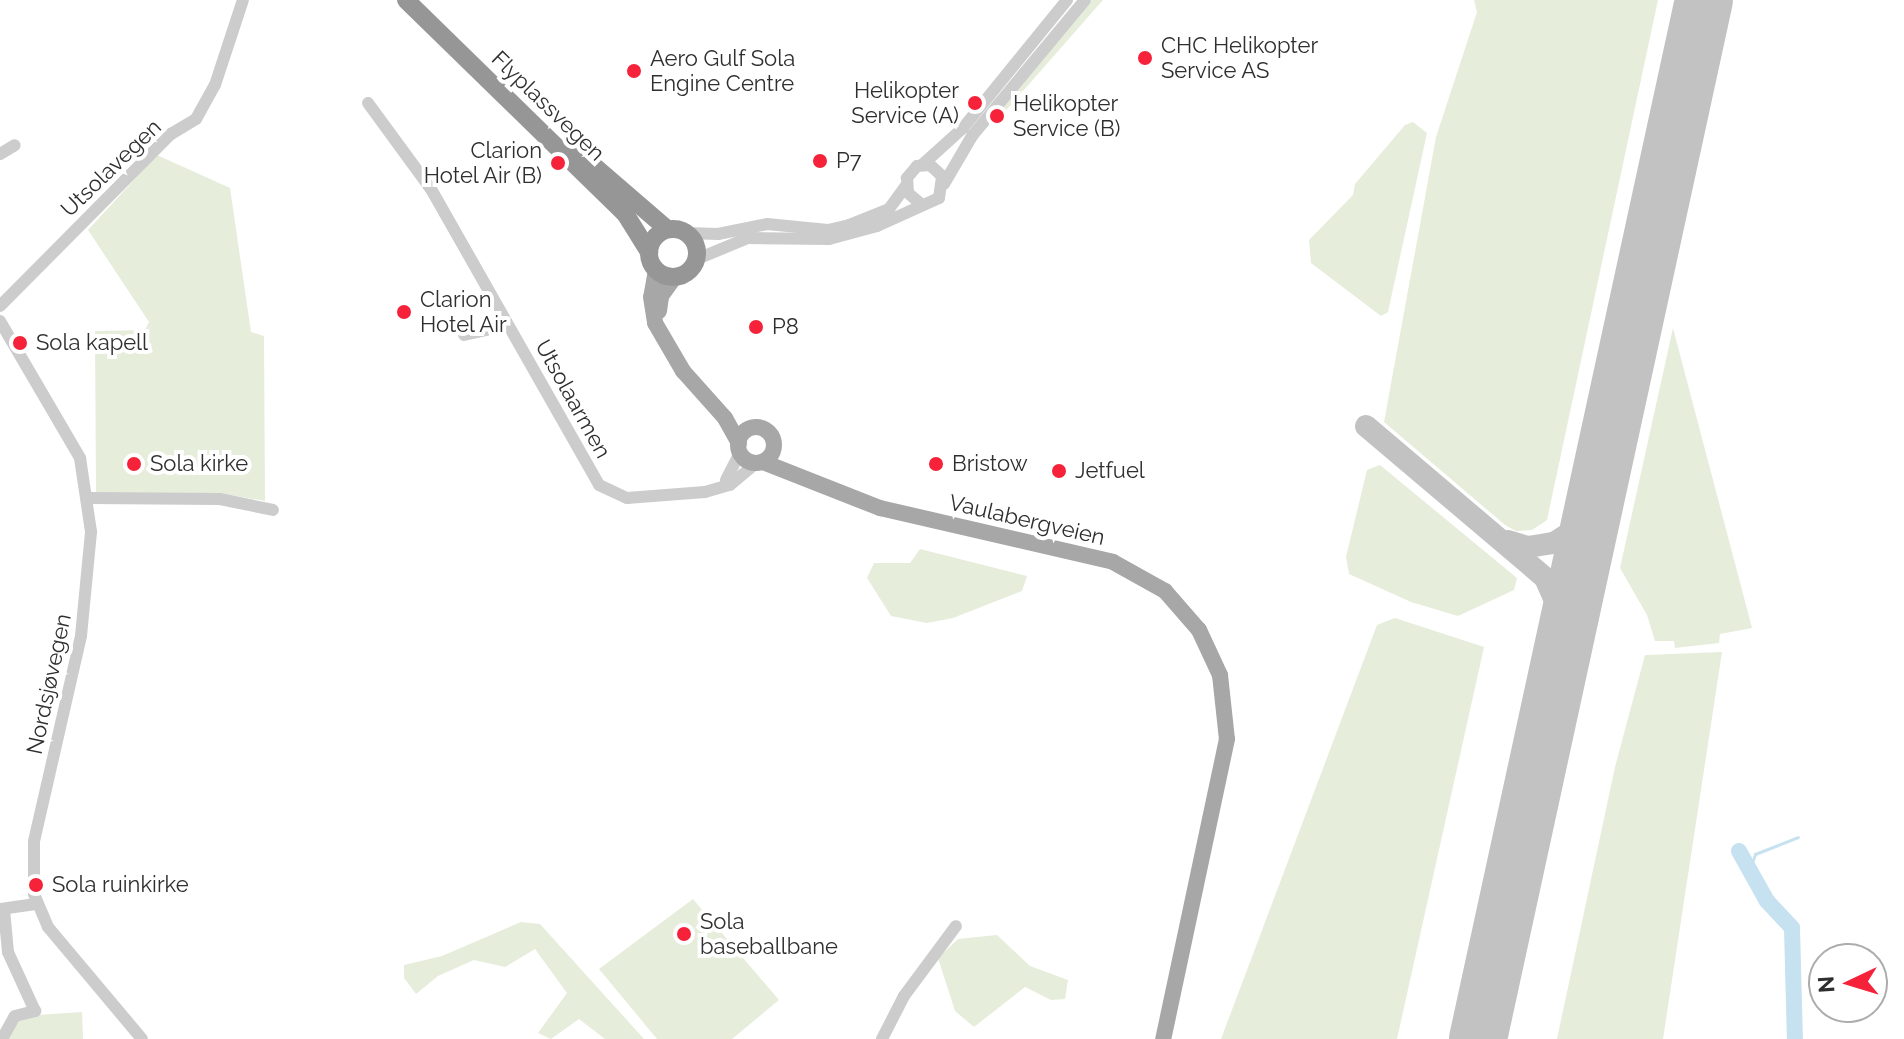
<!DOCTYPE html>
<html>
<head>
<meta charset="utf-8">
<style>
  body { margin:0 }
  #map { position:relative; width:1904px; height:1039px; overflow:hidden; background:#fff; font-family:Raleway,sans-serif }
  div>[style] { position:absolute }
  .green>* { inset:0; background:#e6eddb }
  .stream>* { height:3px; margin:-1.5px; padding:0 1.5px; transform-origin:1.5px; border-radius:1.5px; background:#c6e1ef }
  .river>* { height:16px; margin:-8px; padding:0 8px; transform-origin:8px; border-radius:8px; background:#c6e1ef }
  .taxiway>* { height:22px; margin:-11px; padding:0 11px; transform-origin:11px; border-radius:11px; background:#c2c2c2 }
  .runway>* { height:58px; margin:-29px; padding:0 29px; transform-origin:29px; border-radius:29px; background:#c2c2c2 }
  .minor>* { height:12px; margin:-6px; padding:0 6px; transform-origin:6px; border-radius:6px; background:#ccc }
  .major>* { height:16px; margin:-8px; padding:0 8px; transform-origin:8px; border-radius:8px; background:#a7a7a7 }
  .major>.ring { margin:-8px; padding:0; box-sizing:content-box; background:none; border:16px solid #a7a7a7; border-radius:50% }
  .highway>* { height:18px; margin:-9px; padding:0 9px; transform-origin:9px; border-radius:9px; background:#969696 }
  .highway>.ring { margin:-9px; padding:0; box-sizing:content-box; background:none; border:18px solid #969696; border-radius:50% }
  .dots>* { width:22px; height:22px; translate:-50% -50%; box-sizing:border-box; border:4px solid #fff; border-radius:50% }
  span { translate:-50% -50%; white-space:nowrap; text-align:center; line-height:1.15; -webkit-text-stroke:8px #fff; paint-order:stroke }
  .poi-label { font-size:22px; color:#2f2f2f }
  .left { translate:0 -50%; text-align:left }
  .right { translate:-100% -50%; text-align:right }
  .street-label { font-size:22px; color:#2f2f2f }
  .north { position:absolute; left:1808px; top:943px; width:80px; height:80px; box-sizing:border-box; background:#fff; border:2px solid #acacac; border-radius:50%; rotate:266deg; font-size:22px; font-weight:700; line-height:32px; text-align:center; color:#2f2f2f }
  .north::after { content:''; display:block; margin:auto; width:28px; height:36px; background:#f5223a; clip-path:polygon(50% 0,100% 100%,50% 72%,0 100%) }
</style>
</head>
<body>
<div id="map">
  <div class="green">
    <div style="clip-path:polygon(1092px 0,1103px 0,1002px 115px,999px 110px)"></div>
    <div style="clip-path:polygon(1474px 0,1658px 0,1547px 520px,1532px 530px,1516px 531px,1505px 525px,1384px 422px,1436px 137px,1477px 12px)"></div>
    <div style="clip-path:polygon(1413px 122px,1427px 133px,1388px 312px,1381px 316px,1311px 263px,1309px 240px,1353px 195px,1355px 184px,1405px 125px)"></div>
    <div style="clip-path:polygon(157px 155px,230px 188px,251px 332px,264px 336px,265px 501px,220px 493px,96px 494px,95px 331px,145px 330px,149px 322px,88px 230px)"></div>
    <div style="clip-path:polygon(1673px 328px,1752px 628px,1720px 634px,1719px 643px,1675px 648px,1674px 641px,1655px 641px,1647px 615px,1620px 568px)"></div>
    <div style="clip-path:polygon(1380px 465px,1517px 578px,1514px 590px,1458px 616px,1411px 602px,1349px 574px,1346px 557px,1367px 470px)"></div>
    <div style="clip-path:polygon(920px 549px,1027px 576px,1022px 591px,953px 618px,927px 623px,891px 616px,867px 578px,874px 563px,910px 563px)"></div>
    <div style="clip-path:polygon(1395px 618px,1484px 647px,1397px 1039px,1221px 1039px,1377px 625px)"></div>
    <div style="clip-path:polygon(1722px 652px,1663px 1039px,1557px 1039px,1615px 767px,1645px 655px)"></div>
    <div style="clip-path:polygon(693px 899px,779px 1000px,732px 1039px,657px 1039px,599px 969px)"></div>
    <div style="clip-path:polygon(521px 922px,540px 924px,644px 1039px,605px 1039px,579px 1019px,551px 1039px,538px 1033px,567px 993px,535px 949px,505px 967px,474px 960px,438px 976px,416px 994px,404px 978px,404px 965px,442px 956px)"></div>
    <div style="clip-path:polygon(997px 935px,1030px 966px,1068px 980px,1065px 999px,1051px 1000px,1025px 987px,974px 1027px,955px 1011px,938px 958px,958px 939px)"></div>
    <div style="clip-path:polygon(82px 1012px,83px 1039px,6px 1039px,21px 1016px)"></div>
  </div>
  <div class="stream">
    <div style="left:1750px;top:868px;width:15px;rotate:-70deg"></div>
    <div style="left:1755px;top:854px;width:46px;rotate:-21.6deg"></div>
  </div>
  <div class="river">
    <div style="left:1739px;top:851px;width:57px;rotate:60.8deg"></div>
    <div style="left:1767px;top:901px;width:37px;rotate:47deg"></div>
    <div style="left:1792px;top:928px;width:111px;rotate:88.5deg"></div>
  </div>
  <div class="taxiway">
    <div style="left:1704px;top:0;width:1px;rotate:90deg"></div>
    <div style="left:1366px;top:426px;width:235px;rotate:40.3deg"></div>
    <div style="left:1545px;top:578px;width:30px;rotate:66deg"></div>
    <div style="left:1557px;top:605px;width:56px;rotate:88deg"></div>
    <div style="left:1508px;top:541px;width:21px;rotate:17deg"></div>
    <div style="left:1528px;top:547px;width:26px;rotate:-9deg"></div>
    <div style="left:1554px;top:543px;width:30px;rotate:-33deg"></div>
    <div style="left:1579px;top:527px;width:24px;rotate:-54deg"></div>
  </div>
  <div class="runway">
    <div style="left:1478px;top:1039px;width:1063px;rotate:-77.73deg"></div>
  </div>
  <div class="minor">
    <div style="left:368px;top:103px;width:107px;rotate:53.8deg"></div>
    <div style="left:431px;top:189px;width:340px;rotate:60.4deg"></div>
    <div style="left:599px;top:485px;width:31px;rotate:25deg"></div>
    <div style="left:627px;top:498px;width:78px;rotate:-4.4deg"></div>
    <div style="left:705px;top:492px;width:26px;rotate:-16deg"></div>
    <div style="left:730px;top:485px;width:34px;rotate:-40deg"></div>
    <div style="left:0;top:154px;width:17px;rotate:-31deg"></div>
    <div style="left:922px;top:165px;width:55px;rotate:-42.1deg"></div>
    <div style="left:963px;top:128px;width:165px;rotate:-50.9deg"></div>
    <div style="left:944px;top:184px;width:56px;rotate:-59.7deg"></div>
    <div style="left:972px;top:136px;width:177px;rotate:-50.3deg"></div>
    <div style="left:687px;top:233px;width:31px;rotate:2deg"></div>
    <div style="left:718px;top:234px;width:50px;rotate:-11.5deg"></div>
    <div style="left:767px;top:224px;width:61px;rotate:5.6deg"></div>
    <div style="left:828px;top:230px;width:22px;rotate:-13deg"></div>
    <div style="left:849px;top:225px;width:43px;rotate:-21.8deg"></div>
    <div style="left:889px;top:209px;width:29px;rotate:-54deg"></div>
    <div style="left:697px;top:259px;width:55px;rotate:-22.4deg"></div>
    <div style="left:748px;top:238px;width:81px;rotate:0.7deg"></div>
    <div style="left:829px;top:239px;width:50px;rotate:-15.2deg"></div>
    <div style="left:877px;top:226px;width:68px;rotate:-24.3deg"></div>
    <div style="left:939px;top:198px;width:22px;rotate:-82deg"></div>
    <div style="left:942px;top:176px;width:16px;rotate:-137deg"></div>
    <div style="left:930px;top:165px;width:13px;rotate:176deg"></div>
    <div style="left:917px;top:166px;width:16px;rotate:130deg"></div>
    <div style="left:907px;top:178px;width:15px;rotate:86deg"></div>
    <div style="left:908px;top:193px;width:16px;rotate:40deg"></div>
    <div style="left:0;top:306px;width:243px;rotate:-45.2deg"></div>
    <div style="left:171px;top:134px;width:29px;rotate:-31deg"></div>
    <div style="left:196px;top:119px;width:39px;rotate:-61deg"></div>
    <div style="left:215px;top:85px;width:89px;rotate:-71.8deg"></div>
    <div style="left:0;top:321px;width:159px;rotate:59.7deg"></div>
    <div style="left:80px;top:458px;width:75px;rotate:81.5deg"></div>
    <div style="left:91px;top:532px;width:104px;rotate:95.5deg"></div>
    <div style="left:81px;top:636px;width:211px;rotate:102.9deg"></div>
    <div style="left:34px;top:842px;width:52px;rotate:90deg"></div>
    <div style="left:34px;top:894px;width:36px;rotate:67deg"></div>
    <div style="left:48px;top:927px;width:146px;rotate:50deg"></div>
    <div style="left:464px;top:335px;width:45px;rotate:-12.8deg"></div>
    <div style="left:726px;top:480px;width:31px;rotate:-63deg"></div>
    <div style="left:89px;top:498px;width:131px;rotate:0.4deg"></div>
    <div style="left:220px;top:499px;width:54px;rotate:11.7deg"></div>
    <div style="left:0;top:909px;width:36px;rotate:-8deg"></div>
    <div style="left:2px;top:1039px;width:26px;rotate:-61deg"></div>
    <div style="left:15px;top:1016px;width:21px;rotate:-14deg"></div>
    <div style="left:35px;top:1011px;width:65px;rotate:-114.6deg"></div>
    <div style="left:8px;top:952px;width:42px;rotate:-95.4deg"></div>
    <div style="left:882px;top:1039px;width:48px;rotate:-62.9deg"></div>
    <div style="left:904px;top:996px;width:87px;rotate:-53.4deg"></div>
  </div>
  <div class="major">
    <div style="left:656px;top:270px;width:27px;rotate:100deg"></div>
    <div style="left:651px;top:297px;width:26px;rotate:81deg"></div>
    <div style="left:655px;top:323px;width:56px;rotate:59.7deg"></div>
    <div style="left:683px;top:371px;width:63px;rotate:48.2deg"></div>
    <div style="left:725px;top:418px;width:29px;rotate:61deg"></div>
    <div style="left:659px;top:311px;width:15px;rotate:-82deg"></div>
    <div style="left:661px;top:296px;width:24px;rotate:-54deg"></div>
    <div class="ring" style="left:738px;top:427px;width:20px;height:20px"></div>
    <div style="left:763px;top:462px;width:126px;rotate:21.5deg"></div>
    <div style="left:880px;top:508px;width:239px;rotate:13deg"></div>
    <div style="left:1113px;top:562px;width:60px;rotate:29.1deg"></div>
    <div style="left:1165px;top:591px;width:52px;rotate:48.9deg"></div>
    <div style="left:1199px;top:630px;width:50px;rotate:65deg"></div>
    <div style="left:1220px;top:675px;width:64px;rotate:83.8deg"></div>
    <div style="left:1227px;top:739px;width:307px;rotate:102deg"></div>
  </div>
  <div class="highway">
    <div style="left:406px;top:0;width:308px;rotate:44.3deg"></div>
    <div style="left:626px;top:215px;width:44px;rotate:58.1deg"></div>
    <div style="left:579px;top:153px;width:116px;rotate:40.8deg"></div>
    <div class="ring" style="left:649px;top:229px;width:30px;height:30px"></div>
  </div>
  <div class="dots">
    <div style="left:1145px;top:58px;background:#f5223a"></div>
    <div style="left:634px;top:71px;background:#f5223a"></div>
    <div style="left:975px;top:103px;background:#f5223a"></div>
    <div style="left:997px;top:116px;background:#f5223a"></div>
    <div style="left:820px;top:161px;background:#f5223a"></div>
    <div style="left:558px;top:163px;background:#f5223a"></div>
    <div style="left:404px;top:312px;background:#f5223a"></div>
    <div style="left:756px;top:327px;background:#f5223a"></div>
    <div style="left:20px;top:343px;background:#f5223a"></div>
    <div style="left:134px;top:464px;background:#f5223a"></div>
    <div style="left:936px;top:464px;background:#f5223a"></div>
    <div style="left:1059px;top:471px;background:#f5223a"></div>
    <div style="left:36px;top:885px;background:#f5223a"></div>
    <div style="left:684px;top:934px;background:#f5223a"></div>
  </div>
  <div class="poi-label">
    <span class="left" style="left:1161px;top:58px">CHC Helikopter<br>Service AS</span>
    <span class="left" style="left:650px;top:71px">Aero Gulf Sola<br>Engine Centre</span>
    <span class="right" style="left:959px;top:103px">Helikopter<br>Service (A)</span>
    <span class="left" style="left:1013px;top:116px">Helikopter<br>Service (B)</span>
    <span class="right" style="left:542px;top:163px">Clarion<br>Hotel Air (B)</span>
    <span class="left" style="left:836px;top:161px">P7</span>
    <span class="left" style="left:420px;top:312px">Clarion<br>Hotel Air</span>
    <span class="left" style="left:772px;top:327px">P8</span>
    <span class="left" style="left:36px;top:343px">Sola kapell</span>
    <span class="left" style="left:150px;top:464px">Sola kirke</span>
    <span class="left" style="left:952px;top:464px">Bristow</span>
    <span class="left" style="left:1075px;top:471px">Jetfuel</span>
    <span class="left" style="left:52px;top:885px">Sola ruinkirke</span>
    <span class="left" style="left:700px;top:934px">Sola<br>baseballbane</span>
  </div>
  <div class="street-label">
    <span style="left:548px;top:106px;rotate:44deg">Flyplassvegen</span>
    <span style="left:111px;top:168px;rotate:-44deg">Utsolavegen</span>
    <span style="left:573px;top:399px;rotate:61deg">Utsolaarmen</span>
    <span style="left:1027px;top:520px;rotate:13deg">Vaulabergveien</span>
    <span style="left:49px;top:684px;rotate:-78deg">Nordsjøvegen</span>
  </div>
  <div class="north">N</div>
</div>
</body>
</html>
